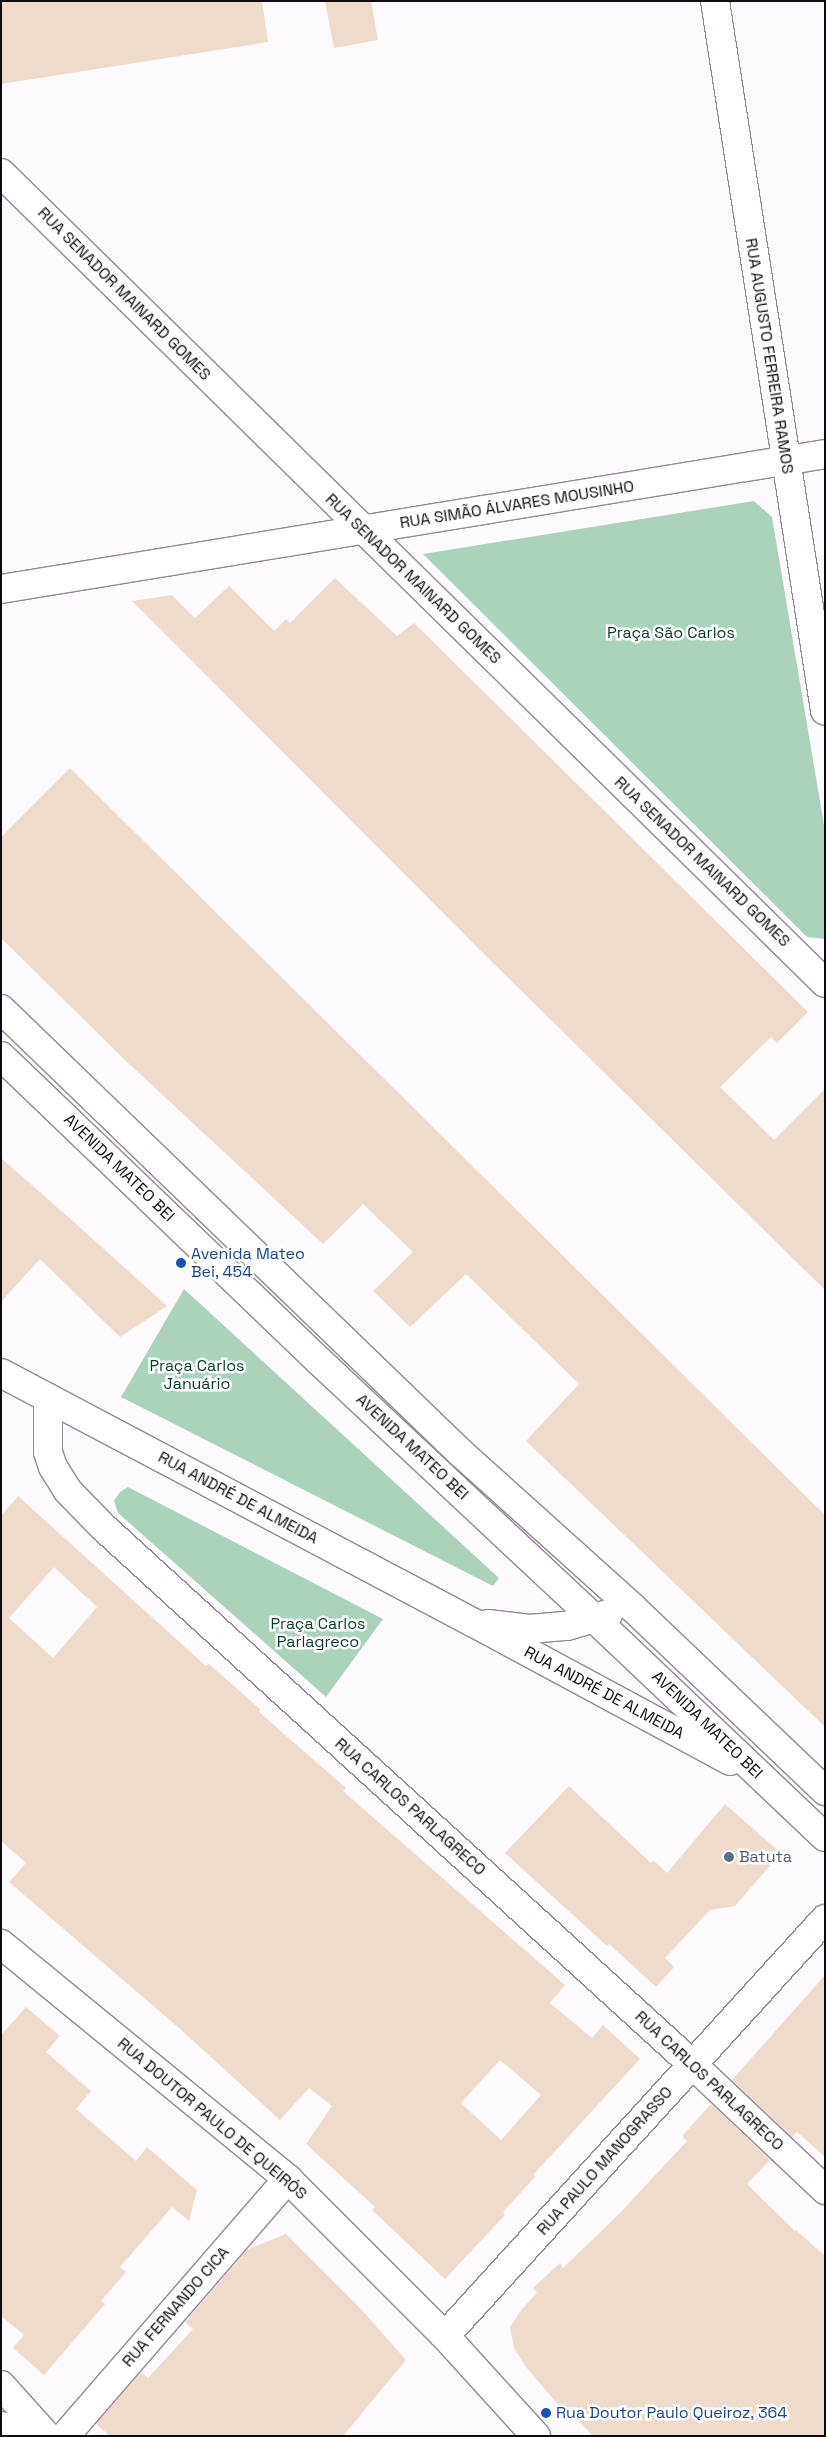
<!DOCTYPE html>
<html>
<head>
<meta charset="utf-8">
<style>
  body { margin:0 }
  #map { position:relative; width:826px; height:2437px; overflow:hidden; background:#fdfafe; font-family:"Space Grotesk",sans-serif }
  div>[style] { position:absolute }
  .green>* { inset:0; background:#abd3bc }
  .building>* { inset:0; background:#eedbcb }
  .roads { filter:drop-shadow(1px 0 #958798) drop-shadow(-1px 0 #958798) drop-shadow(0 1px #958798) drop-shadow(0 -1px #958798) }
  .minor>* { height:28px; margin:-14px; padding:0 14px; transform-origin:14px; border-radius:14px; background:#fff }
  .secondary>* { height:28px; margin:-14px; padding:0 14px; transform-origin:14px; border-radius:14px; background:#fff }
  .dots>* { width:14px; height:14px; translate:-50% -50%; box-sizing:border-box; border:2px solid #fff; border-radius:50% }
  span { translate:-50% -50%; white-space:nowrap; text-align:center; line-height:1.15; -webkit-text-stroke:5px #fff; paint-order:stroke }
  .street-label { font-size:16px; color:#0f0a11 }
  .park-label { font-size:16px; color:#043e26 }
  .transit-label { font-size:16px; color:#164399 }
  .left { translate:0 -50%; text-align:left }
  .service-label { font-size:16px; color:#4e5e75 }
  .frame { position:absolute; inset:0; border:2px solid #0f0a11; pointer-events:none }
</style>
</head>
<body>
<div id="map">
  <div class="green">
    <div style="clip-path:polygon(754px 501px,772px 517px,825px 831px,825px 939px,807px 937px,423px 554px)"></div>
    <div style="clip-path:polygon(184px 1289px,499px 1578px,493px 1586px,121px 1397px)"></div>
    <div style="clip-path:polygon(128px 1487px,383px 1619px,326px 1697px,118px 1513px,114px 1501px,120px 1492px)"></div>
  </div>
  <div class="building">
    <div style="clip-path:polygon(1px 1px,262px 1px,268px 42px,1px 84px)"></div>
    <div style="clip-path:polygon(325px 1px,371px 1px,378px 40px,334px 48px)"></div>
    <div style="clip-path:polygon(335px 578px,397px 636px,414px 623px,808px 1012px,777px 1043px,771px 1037px,720px 1087px,774px 1140px,825px 1089px,825px 1290px,491px 961px,132px 601px,172px 595px,195px 618px,229px 586px,274px 631px,286px 619px,290px 623px)"></div>
    <div style="clip-path:polygon(70px 768px,825px 1515px,825px 1727px,526px 1441px,579px 1384px,466px 1274px,410px 1327px,373px 1291px,413px 1252px,363px 1204px,323px 1244px,127px 1062px,1px 938px,1px 837px)"></div>
    <div style="clip-path:polygon(1px 1158px,74px 1222px,167px 1306px,120px 1337px,40px 1259px,1px 1302px)"></div>
    <div style="clip-path:polygon(evenodd,18px 1496px,206px 1666px,209px 1664px,260px 1709px,259px 1712px,346px 1788px,343px 1791px,565px 1985px,550px 2003px,592px 2038px,603px 2025px,640px 2059px,534px 2174px,535px 2177px,503px 2212px,505px 2215px,445px 2279px,372px 2210px,375px 2207px,306px 2144px,332px 2106px,309px 2088px,280px 2120px,179px 2028px,9px 1882px,26px 1863px,1px 1841px,1px 1516px,18px 1496px,54px 1567px,97px 1607px,53px 1658px,9px 1618px,54px 1567px,18px 1496px,500px 2060px,541px 2095px,501px 2140px,461px 2103px,500px 2060px)"></div>
    <div style="clip-path:polygon(569px 1786px,651px 1863px,653px 1860px,667px 1873px,725px 1804px,781px 1853px,735px 1906px,710px 1910px,665px 1958px,674px 1967px,656px 1987px,609px 1944px,607px 1946px,505px 1853px)"></div>
    <div style="clip-path:polygon(825px 1975px,825px 2157px,797px 2132px,792px 2137px,732px 2080px)"></div>
    <div style="clip-path:polygon(26px 2007px,60px 2036px,46px 2052px,91px 2091px,76px 2109px,136px 2161px,147px 2147px,197px 2190px,189px 2221px,172px 2207px,120px 2267px,126px 2272px,101px 2301px,105px 2304px,44px 2375px,13px 2348px,24px 2335px,1px 2316px,1px 2035px)"></div>
    <div style="clip-path:polygon(711px 2104px,770px 2160px,747px 2184px,795px 2231px,796px 2230px,825px 2256px,825px 2436px,593px 2436px,564px 2406px,561px 2408px,526px 2367px,514px 2348px,510px 2327px,522px 2309px,537px 2293px,533px 2288px,560px 2263px,563px 2268px,619px 2214px,687px 2141px,682px 2136px)"></div>
    <div style="clip-path:polygon(286px 2234px,361px 2309px,406px 2360px,343px 2436px,110px 2436px,96px 2424px,141px 2372px,148px 2378px,193px 2329px,185px 2322px,248px 2249px)"></div>
  </div>
  <div class="roads">
    <div class="minor">
      <div style="left:715px;top:1px;width:718px;rotate:81.19deg"></div>
      <div style="left:1px;top:173px;width:1155px;rotate:44.51deg"></div>
      <div style="left:1px;top:589px;width:835px;rotate:-9.3deg"></div>
      <div style="left:48px;top:1398px;width:54px;rotate:90deg"></div>
      <div style="left:48px;top:1452px;width:16px;rotate:72deg"></div>
      <div style="left:53px;top:1467px;width:28px;rotate:58deg"></div>
      <div style="left:68px;top:1491px;width:50px;rotate:45.8deg"></div>
      <div style="left:103px;top:1527px;width:798px;rotate:42.36deg"></div>
      <div style="left:693px;top:2065px;width:182px;rotate:43.4deg"></div>
      <div style="left:1px;top:1944px;width:371px;rotate:39.3deg"></div>
      <div style="left:288px;top:2179px;width:222px;rotate:45deg"></div>
      <div style="left:445px;top:2336px;width:135px;rotate:47.7deg"></div>
      <div style="left:445px;top:2336px;width:564px;rotate:-47.66deg"></div>
      <div style="left:1px;top:2385px;width:69px;rotate:48deg"></div>
      <div style="left:1px;top:2426px;width:29px;rotate:20deg"></div>
      <div style="left:65px;top:2436px;width:340px;rotate:-49.1deg"></div>
    </div>
    <div class="secondary">
      <div style="left:1px;top:1009px;width:639px;rotate:43.99deg"></div>
      <div style="left:461px;top:1453px;width:230px;rotate:42deg"></div>
      <div style="left:632px;top:1607px;width:267px;rotate:43.6deg"></div>
      <div style="left:1px;top:1056px;width:439px;rotate:43.8deg"></div>
      <div style="left:318px;top:1360px;width:378px;rotate:43.1deg"></div>
      <div style="left:594px;top:1618px;width:318px;rotate:43.5deg"></div>
      <div style="left:1px;top:1373px;width:535px;rotate:27.86deg"></div>
      <div style="left:474px;top:1623px;width:291px;rotate:28.3deg"></div>
      <div style="left:488px;top:1624px;width:42px;rotate:6.8deg"></div>
      <div style="left:530px;top:1629px;width:37px;rotate:-5deg"></div>
      <div style="left:567px;top:1626px;width:43px;rotate:-16.3deg"></div>
    </div>
  </div>
  <div class="dots">
    <div style="left:181px;top:1263px;background:#1a4fb4"></div>
    <div style="left:729px;top:1857px;background:#5c6f8a"></div>
    <div style="left:546px;top:2413px;background:#1a4fb4"></div>
  </div>
  <div class="street-label">
    <span style="left:124px;top:294px;rotate:45deg">RUA SENADOR MAINARD GOMES</span>
    <span style="left:769px;top:356px;rotate:81deg">RUA AUGUSTO FERREIRA RAMOS</span>
    <span style="left:517px;top:505px;rotate:-9deg">RUA SIMÃO ÁLVARES MOUSINHO</span>
    <span style="left:413px;top:579px;rotate:44deg">RUA SENADOR MAINARD GOMES</span>
    <span style="left:702px;top:862px;rotate:44deg">RUA SENADOR MAINARD GOMES</span>
    <span style="left:119px;top:1168px;rotate:44deg">AVENIDA MATEO BEI</span>
    <span style="left:412px;top:1447px;rotate:43deg">AVENIDA MATEO BEI</span>
    <span style="left:238px;top:1498px;rotate:28deg">RUA ANDRÉ DE ALMEIDA</span>
    <span style="left:604px;top:1693px;rotate:28deg">RUA ANDRÉ DE ALMEIDA</span>
    <span style="left:707px;top:1725px;rotate:44deg">AVENIDA MATEO BEI</span>
    <span style="left:410px;top:1807px;rotate:42deg">RUA CARLOS PARLAGRECO</span>
    <span style="left:709px;top:2081px;rotate:43deg">RUA CARLOS PARLAGRECO</span>
    <span style="left:212px;top:2119px;rotate:40deg">RUA DOUTOR PAULO DE QUEIRÓS</span>
    <span style="left:605px;top:2161px;rotate:-48deg">RUA PAULO MANOGRASSO</span>
    <span style="left:176px;top:2307px;rotate:-49deg">RUA FERNANDO CICA</span>
  </div>
  <div class="park-label">
    <span style="left:671px;top:633px">Praça São Carlos</span>
    <span style="left:197px;top:1375px">Praça Carlos<br>Januário</span>
    <span style="left:318px;top:1633px">Praça Carlos<br>Parlagreco</span>
  </div>
  <div class="transit-label">
    <span class="left" style="left:191px;top:1263px">Avenida Mateo<br>Bei, 454</span>
    <span class="left" style="left:556px;top:2413px">Rua Doutor Paulo Queiroz, 364</span>
  </div>
  <div class="service-label">
    <span class="left" style="left:739px;top:1857px">Batuta</span>
  </div>
  <div class="frame"></div>
</div>
</body>
</html>
